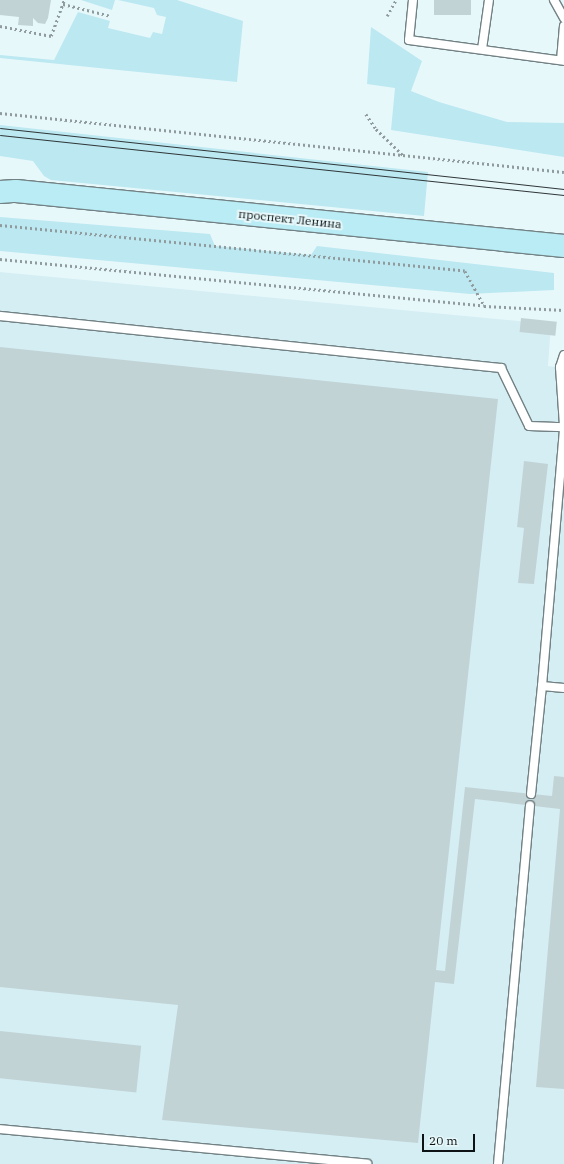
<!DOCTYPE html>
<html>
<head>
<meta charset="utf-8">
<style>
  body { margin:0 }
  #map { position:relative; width:564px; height:1164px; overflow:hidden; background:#e7f8fb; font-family:"IBM Plex Serif",serif }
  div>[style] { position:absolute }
  .built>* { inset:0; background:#d4eef3 }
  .green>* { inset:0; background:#bce8f1 }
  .building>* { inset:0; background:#c2d3d6; transform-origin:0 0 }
  .path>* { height:2.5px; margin-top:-1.25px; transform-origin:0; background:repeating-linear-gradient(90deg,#8f9b9d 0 2px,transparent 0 5px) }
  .roads { filter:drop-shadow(1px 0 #728184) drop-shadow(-1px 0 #728184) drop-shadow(0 1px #728184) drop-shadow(0 -1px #728184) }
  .service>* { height:8px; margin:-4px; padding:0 4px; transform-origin:4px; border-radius:4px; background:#fff }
  .secondary>* { height:22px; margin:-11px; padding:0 11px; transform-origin:11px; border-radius:11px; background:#b9ecf4 }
  .tram>* { height:1px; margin:-0.5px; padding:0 0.5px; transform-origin:0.5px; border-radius:0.5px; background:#2f3638 }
  span { translate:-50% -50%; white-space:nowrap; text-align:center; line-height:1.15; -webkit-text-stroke:4px #e7f8fb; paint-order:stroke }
  .street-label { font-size:12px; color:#0d1214 }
  .scale { position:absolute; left:422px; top:1134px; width:53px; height:18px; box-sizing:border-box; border:2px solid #0d1214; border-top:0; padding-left:5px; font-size:12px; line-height:14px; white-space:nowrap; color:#0d1214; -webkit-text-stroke:3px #e7f8fb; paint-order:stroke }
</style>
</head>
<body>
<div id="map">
  <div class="built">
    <div style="clip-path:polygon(0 272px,551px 324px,548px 366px,564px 368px,564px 1164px,0 1164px)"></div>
  </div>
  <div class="green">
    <div style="clip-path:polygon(81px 0,115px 0,112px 10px)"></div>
    <div style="clip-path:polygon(118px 0,177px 0,243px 21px,237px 82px,0 58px,0 55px,54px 60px,78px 12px,110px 21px,108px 28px,150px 38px,153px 32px,162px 34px,166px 17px,157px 15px,154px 8px)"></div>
    <div style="clip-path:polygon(371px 27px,422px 61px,411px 91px,439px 102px,507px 122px,564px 123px,564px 157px,391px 130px,395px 88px,367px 84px)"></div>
    <div style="clip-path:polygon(0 125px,428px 172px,424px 216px,51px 180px,44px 176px,33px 161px,0 156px)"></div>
    <div style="clip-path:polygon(0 217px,210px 234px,215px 246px,311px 255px,317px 246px,554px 273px,554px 290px,470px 294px,0 251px)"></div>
  </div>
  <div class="building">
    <div style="clip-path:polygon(0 0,51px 0,48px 18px,45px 24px,38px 23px,33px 18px,33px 26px,18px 25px,19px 17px,0 15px)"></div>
    <div style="left:434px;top:0;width:37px;height:15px"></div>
    <div style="left:521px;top:318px;width:36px;height:14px;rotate:6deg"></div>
    <div style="clip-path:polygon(0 347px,498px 399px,436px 970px,445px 971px,465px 787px,552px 796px,554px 776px,564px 777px,564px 1089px,536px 1087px,560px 809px,475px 799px,454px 984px,435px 982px,418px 1143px,162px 1120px,178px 1005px,0 987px)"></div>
    <div style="clip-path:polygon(524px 461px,548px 464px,534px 584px,518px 583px,524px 528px,517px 527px)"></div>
    <div style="left:0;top:1031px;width:142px;height:47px;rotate:6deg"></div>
  </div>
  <div class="path">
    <div style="left:63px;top:4px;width:49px;rotate:14deg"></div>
    <div style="left:387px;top:16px;width:18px;rotate:-61deg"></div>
    <div style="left:0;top:26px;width:52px;rotate:11.1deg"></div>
    <div style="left:51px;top:36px;width:38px;rotate:-70deg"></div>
    <div style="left:0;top:113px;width:567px;rotate:5.97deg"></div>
    <div style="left:366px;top:114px;width:18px;rotate:56deg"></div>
    <div style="left:376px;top:129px;width:39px;rotate:44deg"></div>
    <div style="left:0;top:225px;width:467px;rotate:5.6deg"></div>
    <div style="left:465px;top:271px;width:39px;rotate:61deg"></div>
    <div style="left:0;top:259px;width:486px;rotate:5.5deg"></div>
    <div style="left:484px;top:306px;width:80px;rotate:2.9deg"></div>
  </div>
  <div class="roads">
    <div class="service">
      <div style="left:413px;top:0;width:40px;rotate:95.7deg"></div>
      <div style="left:409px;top:40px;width:156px;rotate:7.7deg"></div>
      <div style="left:554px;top:0;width:21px;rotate:61deg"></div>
      <div style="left:482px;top:49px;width:49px;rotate:-81.9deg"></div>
      <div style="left:561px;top:60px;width:34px;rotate:-85deg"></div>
      <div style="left:0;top:316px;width:504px;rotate:5.93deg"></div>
      <div style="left:501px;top:368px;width:64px;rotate:64.2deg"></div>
      <div style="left:529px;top:426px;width:35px;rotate:2deg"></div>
      <div style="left:564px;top:355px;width:13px;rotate:108deg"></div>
      <div style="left:560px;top:367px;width:58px;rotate:86.1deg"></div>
      <div style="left:542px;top:686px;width:259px;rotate:-85.1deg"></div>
      <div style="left:531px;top:794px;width:109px;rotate:-84.2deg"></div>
      <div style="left:542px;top:686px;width:22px;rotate:5deg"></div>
      <div style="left:0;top:1129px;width:369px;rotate:5.4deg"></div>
      <div style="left:498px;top:1164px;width:360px;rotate:-84.9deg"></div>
    </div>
    <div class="secondary">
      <div style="left:0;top:192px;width:16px;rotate:-4deg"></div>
      <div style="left:16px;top:191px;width:551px;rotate:5.73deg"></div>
    </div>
  </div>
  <div class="tram">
    <div style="left:0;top:128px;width:567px;rotate:6.17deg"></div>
    <div style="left:0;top:135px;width:567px;rotate:6.07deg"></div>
  </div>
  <div class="street-label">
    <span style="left:290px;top:219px;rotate:6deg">проспект Ленина</span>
  </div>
  <div class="scale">20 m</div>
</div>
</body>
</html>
